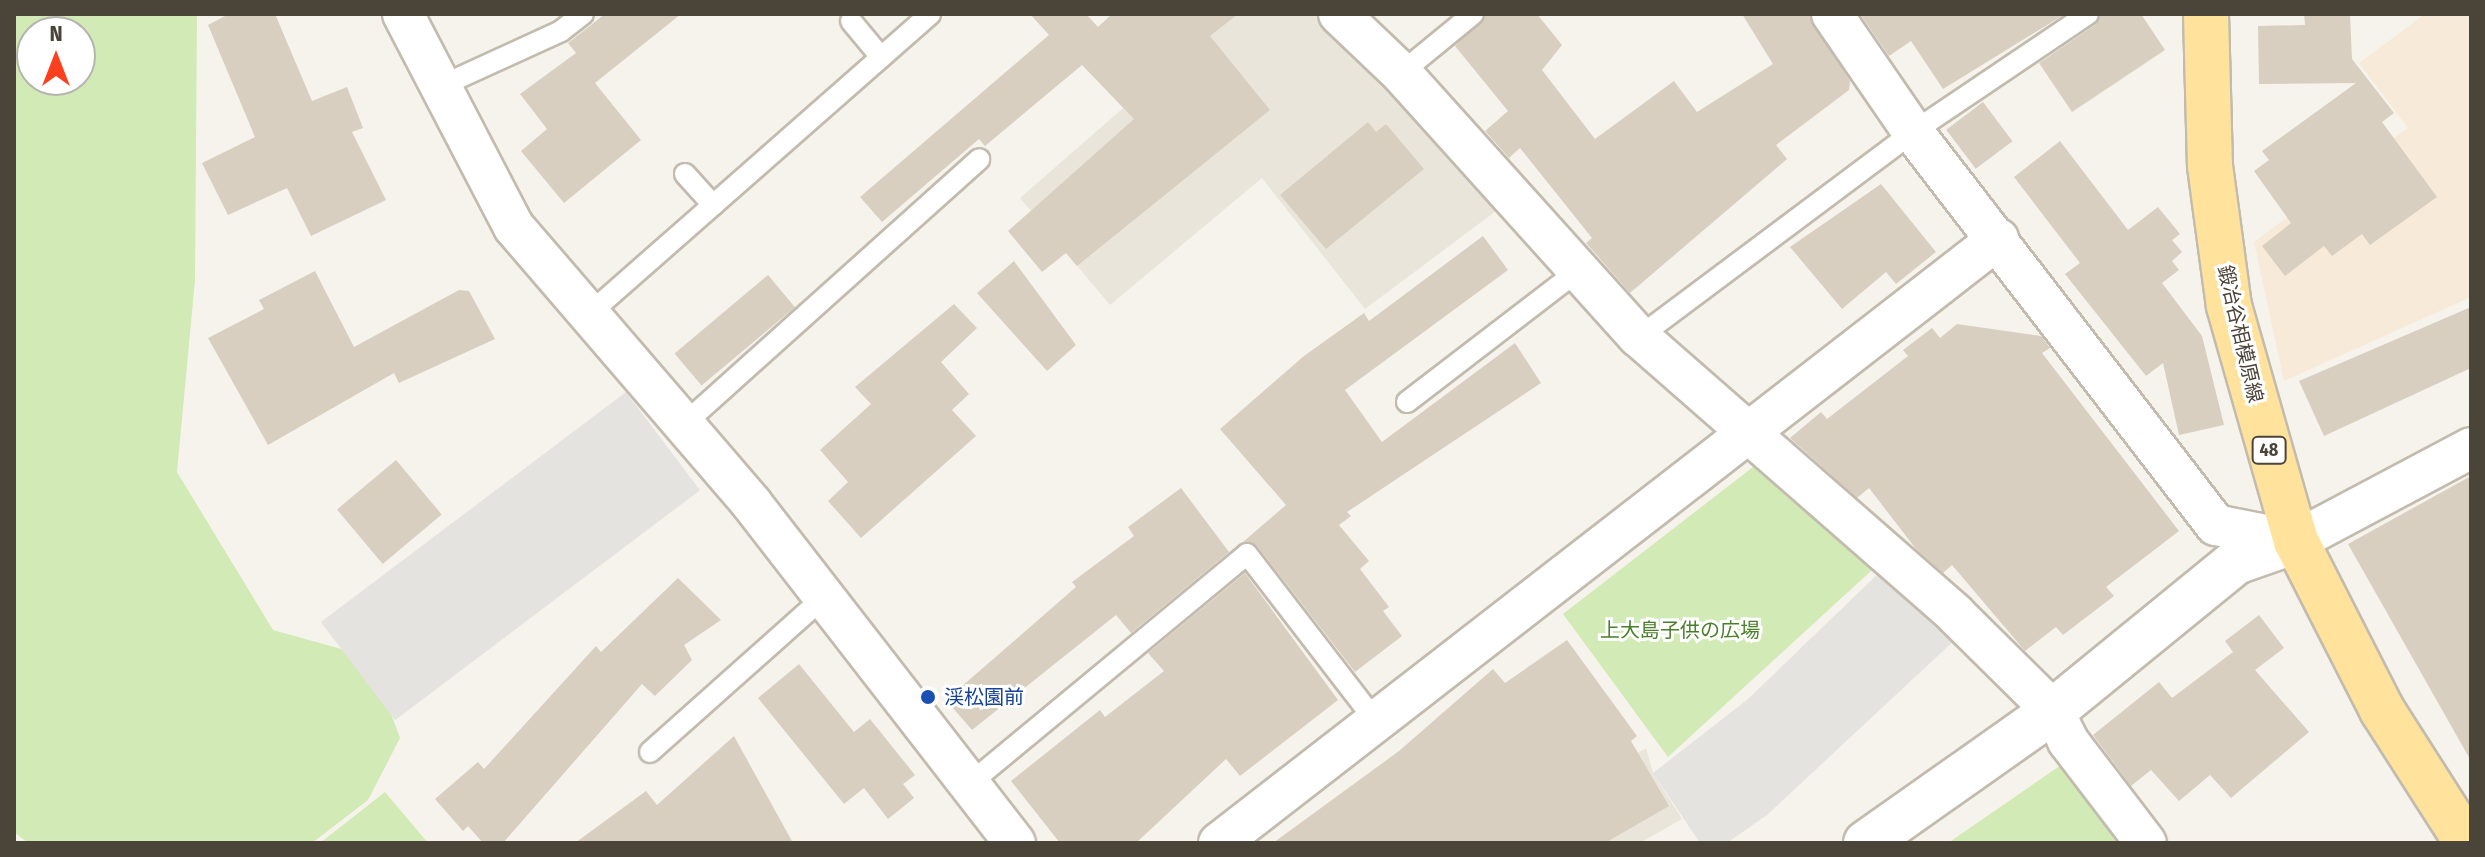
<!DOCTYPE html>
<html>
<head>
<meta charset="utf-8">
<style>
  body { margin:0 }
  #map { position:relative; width:2485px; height:857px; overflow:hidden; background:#f6f3ec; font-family:"Fira Sans Condensed","Noto Sans JP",sans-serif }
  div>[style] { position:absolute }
  .residential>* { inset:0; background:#eae5da }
  .commercial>* { inset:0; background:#f7ead8 }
  .green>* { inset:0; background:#d2eab5 }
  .parking>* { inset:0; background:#e5e3e0; transform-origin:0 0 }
  .building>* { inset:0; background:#d8cfc1; transform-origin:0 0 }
  .roads { filter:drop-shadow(2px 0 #c2bbae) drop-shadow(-2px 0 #c2bbae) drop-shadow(0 2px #c2bbae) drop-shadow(0 -2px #c2bbae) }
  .service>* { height:20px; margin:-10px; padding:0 10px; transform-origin:10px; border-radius:10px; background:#fff }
  .minor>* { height:40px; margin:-20px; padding:0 20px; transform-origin:20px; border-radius:20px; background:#fff }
  .tertiary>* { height:44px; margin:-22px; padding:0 22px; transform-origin:22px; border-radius:22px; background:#fff }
  .primary>* { height:44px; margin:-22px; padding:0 22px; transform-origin:22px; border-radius:22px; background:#ffe39c }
  .dots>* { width:22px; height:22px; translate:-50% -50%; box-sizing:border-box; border:4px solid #fff; border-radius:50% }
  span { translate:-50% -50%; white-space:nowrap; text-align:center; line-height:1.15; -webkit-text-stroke:6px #fff; paint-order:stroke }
  .shield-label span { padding:2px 6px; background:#fff; border:2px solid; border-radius:6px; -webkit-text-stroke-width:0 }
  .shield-label { font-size:18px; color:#4b4439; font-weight:700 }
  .street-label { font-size:20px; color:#4b4439 }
  .park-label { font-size:20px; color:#4a7f2a }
  .transit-label { font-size:20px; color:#164399 }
  .left { translate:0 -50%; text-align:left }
  .frame { position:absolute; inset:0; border:16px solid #4b4439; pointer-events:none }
  .north { position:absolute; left:16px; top:16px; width:80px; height:80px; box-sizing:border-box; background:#fff; border:2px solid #b7b4b0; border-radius:50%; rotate:0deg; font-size:22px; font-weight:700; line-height:32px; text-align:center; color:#4b4439 }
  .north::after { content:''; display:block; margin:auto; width:28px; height:36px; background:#fc3f1d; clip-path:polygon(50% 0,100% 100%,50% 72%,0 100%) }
</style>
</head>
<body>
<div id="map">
  <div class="residential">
    <div style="clip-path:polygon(1231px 14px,1319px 14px,1386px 76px,1500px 208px,1365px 309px,1262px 178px,1110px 305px,1020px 198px)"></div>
    <div style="clip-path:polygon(1646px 748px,1653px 773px,1682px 819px,1640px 843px,1489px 843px)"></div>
  </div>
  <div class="commercial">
    <div style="clip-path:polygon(2425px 14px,2471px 14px,2471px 297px,2284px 381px,2254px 242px,2408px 128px,2359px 63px)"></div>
  </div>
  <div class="green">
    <div style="clip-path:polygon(evenodd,14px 14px,197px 14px,195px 280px,177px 472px,273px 630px,370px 657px,400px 738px,368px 800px,312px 843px,28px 843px,14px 832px,14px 14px,32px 32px,80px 32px,80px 80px,32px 80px,32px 32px)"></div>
    <div style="clip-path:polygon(1753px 467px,1872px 570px,1668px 757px,1563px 614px)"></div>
    <div style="clip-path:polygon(2061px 765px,2120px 843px,1948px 843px)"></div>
    <div style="clip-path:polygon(385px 792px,428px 843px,320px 843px)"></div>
  </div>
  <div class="parking">
    <div style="left:626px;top:392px;width:123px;height:382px;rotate:53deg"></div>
    <div style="clip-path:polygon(1882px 570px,1958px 637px,1767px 815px,1727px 843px,1700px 843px,1653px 773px,1748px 699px)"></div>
  </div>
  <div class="building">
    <div style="clip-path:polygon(229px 14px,275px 14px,312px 101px,347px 87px,363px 128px,352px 132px,386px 200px,311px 236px,287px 188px,228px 215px,202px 163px,255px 137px,208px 25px)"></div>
    <div style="clip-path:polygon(605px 14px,681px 14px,595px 83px,641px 140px,564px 203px,521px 151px,547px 129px,520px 94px,576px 53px,568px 43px)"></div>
    <div style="clip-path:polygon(1030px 14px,1086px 14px,1098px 27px,1112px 14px,1238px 14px,1210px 36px,1270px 110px,1077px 266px,1066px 253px,1042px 272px,1008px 231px,1134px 119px,1082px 65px,985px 146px,979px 139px,882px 222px,860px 197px,1049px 35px)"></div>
    <div style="clip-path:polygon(1486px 14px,1537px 14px,1562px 45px,1542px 70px,1595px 139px,1674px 81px,1697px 112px,1773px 64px,1742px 14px,1809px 14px,1850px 81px,1849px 90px,1776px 145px,1787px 159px,1630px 293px,1586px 243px,1592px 238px,1520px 148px,1509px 158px,1485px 131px,1508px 111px,1455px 46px)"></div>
    <div style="clip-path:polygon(1860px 14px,2065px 14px,1943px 89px,1911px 41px,1889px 56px)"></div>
    <div style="clip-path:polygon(2101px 14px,2141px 14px,2165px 50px,2072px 112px,2039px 63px,2095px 25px)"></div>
    <div style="clip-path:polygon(2304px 14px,2350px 14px,2352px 59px,2394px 113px,2382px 122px,2437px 197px,2370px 245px,2362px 234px,2332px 256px,2324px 246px,2285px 276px,2262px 246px,2291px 223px,2254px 171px,2269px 160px,2262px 151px,2356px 83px,2259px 84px,2258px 26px,2305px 25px)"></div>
    <div style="left:1983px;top:102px;width:49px;height:46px;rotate:53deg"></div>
    <div style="clip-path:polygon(1368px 122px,1376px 132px,1386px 124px,1424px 169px,1326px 249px,1280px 195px)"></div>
    <div style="clip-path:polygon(2060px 141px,2128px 230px,2158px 207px,2180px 234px,2172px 240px,2182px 252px,2172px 261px,2179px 270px,2162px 283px,2202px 336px,2224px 425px,2179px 435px,2163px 363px,2146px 376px,2065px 274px,2080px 263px,2014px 177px)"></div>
    <div style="clip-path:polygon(1881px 184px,1936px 252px,1896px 284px,1886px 272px,1842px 309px,1790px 247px)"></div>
    <div style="clip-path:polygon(1483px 236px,1508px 270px,1345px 390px,1382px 442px,1515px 343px,1541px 383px,1347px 512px,1351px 516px,1339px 525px,1369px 561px,1360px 569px,1389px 607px,1383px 611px,1402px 636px,1355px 672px,1257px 546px,1243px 542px,1286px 505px,1220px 429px,1304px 356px,1364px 313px,1369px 321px)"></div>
    <div style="clip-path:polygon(1014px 261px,1076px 345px,1047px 371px,977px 293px)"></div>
    <div style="clip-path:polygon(315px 271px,354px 347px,459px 290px,469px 291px,495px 339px,399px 383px,394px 373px,268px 445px,208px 338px,264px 309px,259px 300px)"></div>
    <div style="left:768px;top:275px;width:42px;height:122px;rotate:50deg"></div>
    <div style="clip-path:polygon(954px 304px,977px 328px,941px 362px,969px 394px,952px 410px,976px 436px,861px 538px,828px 501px,848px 482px,820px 450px,871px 404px,855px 387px)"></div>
    <div style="clip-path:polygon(2471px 307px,2471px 368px,2324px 436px,2299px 381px)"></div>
    <div style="clip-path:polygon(1957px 324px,2041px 336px,2050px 348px,2042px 353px,2179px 531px,2106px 587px,2114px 596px,2063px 635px,2056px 627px,2025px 651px,1952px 565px,1943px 573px,1916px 549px,1869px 488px,1857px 498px,1790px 438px,1821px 412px,1827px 419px,1908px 356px,1903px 350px,1932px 328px,1940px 338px)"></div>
    <div style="left:396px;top:460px;width:71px;height:77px;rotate:50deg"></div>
    <div style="clip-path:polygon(2471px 476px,2471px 761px,2348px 544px)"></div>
    <div style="clip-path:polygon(1181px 488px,1229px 552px,1131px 633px,1116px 615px,972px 730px,946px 700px,1076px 587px,1072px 582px,1134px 536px,1128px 527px)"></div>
    <div style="clip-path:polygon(1245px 573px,1338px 700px,1240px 776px,1226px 759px,1136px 843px,1060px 843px,1011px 781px,1100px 710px,1105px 717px,1164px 671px,1148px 653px)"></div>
    <div style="clip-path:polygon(678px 578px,721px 620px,684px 645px,692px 660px,655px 696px,642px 684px,503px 843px,483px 843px,468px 826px,463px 831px,435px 799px,478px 762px,484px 769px,596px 646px,601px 652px)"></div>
    <div style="clip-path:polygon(2259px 615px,2284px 648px,2255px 670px,2309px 732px,2231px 798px,2210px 775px,2179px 801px,2151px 770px,2131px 786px,2093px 735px,2159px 682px,2172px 698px,2233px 652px,2225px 641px)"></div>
    <div style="clip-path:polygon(1567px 640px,1637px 736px,1631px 741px,1669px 806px,1605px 843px,1273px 843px,1399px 751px,1493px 669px,1505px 683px)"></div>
    <div style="clip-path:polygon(799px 664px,854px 732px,870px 719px,915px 775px,903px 784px,914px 798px,888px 819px,864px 788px,844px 804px,758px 698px)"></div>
    <div style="clip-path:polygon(734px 736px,793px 843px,575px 843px,646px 791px,657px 805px)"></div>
  </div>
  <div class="roads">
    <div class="service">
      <div style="left:851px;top:21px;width:47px;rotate:50.2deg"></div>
      <div style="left:1401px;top:73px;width:93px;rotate:-39.3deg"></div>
      <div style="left:441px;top:86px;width:132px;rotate:-24.6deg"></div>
      <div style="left:561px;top:31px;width:28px;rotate:-38deg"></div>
      <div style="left:685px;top:174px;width:42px;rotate:47.9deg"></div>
      <div style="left:589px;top:314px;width:454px;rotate:-41.3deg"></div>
      <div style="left:1639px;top:337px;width:342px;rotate:-36.8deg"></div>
      <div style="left:1913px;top:132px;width:211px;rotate:-34deg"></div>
      <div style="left:1407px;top:402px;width:217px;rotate:-37.5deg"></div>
      <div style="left:683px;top:425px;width:398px;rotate:-41.9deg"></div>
      <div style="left:650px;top:752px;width:234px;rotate:-41.7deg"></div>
      <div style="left:968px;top:785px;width:362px;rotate:-39.6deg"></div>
      <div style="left:1247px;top:554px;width:215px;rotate:52.4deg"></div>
    </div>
    <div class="minor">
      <div style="left:403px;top:14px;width:240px;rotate:62.5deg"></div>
      <div style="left:514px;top:227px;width:365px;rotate:49.3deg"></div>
      <div style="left:752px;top:504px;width:429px;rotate:52.2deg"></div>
      <div style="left:1339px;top:14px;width:86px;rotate:43.6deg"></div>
      <div style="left:1401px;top:73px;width:355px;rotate:48deg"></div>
      <div style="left:1639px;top:337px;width:420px;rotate:41.2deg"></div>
      <div style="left:1955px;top:614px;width:138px;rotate:44.7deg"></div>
      <div style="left:2053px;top:711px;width:34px;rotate:63deg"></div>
      <div style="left:2068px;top:741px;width:128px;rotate:52.6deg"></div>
      <div style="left:1832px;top:14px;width:143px;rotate:55.5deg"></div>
      <div style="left:1913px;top:132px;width:496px;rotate:52.4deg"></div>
      <div style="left:2216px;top:525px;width:82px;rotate:11.3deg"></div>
      <div style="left:2296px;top:541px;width:198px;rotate:-28deg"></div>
      <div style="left:1219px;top:843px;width:986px;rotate:-37.79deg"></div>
    </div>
    <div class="tertiary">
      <div style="left:1866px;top:843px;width:229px;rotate:-35.2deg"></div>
      <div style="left:2053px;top:711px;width:236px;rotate:-39.2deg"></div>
      <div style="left:2236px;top:562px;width:64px;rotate:-19.3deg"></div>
    </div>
    <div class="primary">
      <div style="left:2206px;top:14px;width:152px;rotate:88.5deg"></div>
      <div style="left:2210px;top:166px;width:141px;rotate:82.3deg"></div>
      <div style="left:2229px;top:306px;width:244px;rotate:74.1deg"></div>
      <div style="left:2296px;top:541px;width:190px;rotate:63deg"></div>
      <div style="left:2382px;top:710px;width:158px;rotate:57.4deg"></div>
    </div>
  </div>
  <div class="dots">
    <div style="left:928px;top:697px;background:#1a4fb4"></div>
  </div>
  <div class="shield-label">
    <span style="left:2269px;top:450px">48</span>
  </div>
  <div class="street-label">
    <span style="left:2240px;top:334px;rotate:77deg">鍛冶谷相模原線</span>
  </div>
  <div class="park-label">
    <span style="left:1680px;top:630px">上大島子供の広場</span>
  </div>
  <div class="transit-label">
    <span class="left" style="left:944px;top:697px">渓松園前</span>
  </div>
  <div class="frame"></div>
  <div class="north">N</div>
</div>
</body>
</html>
